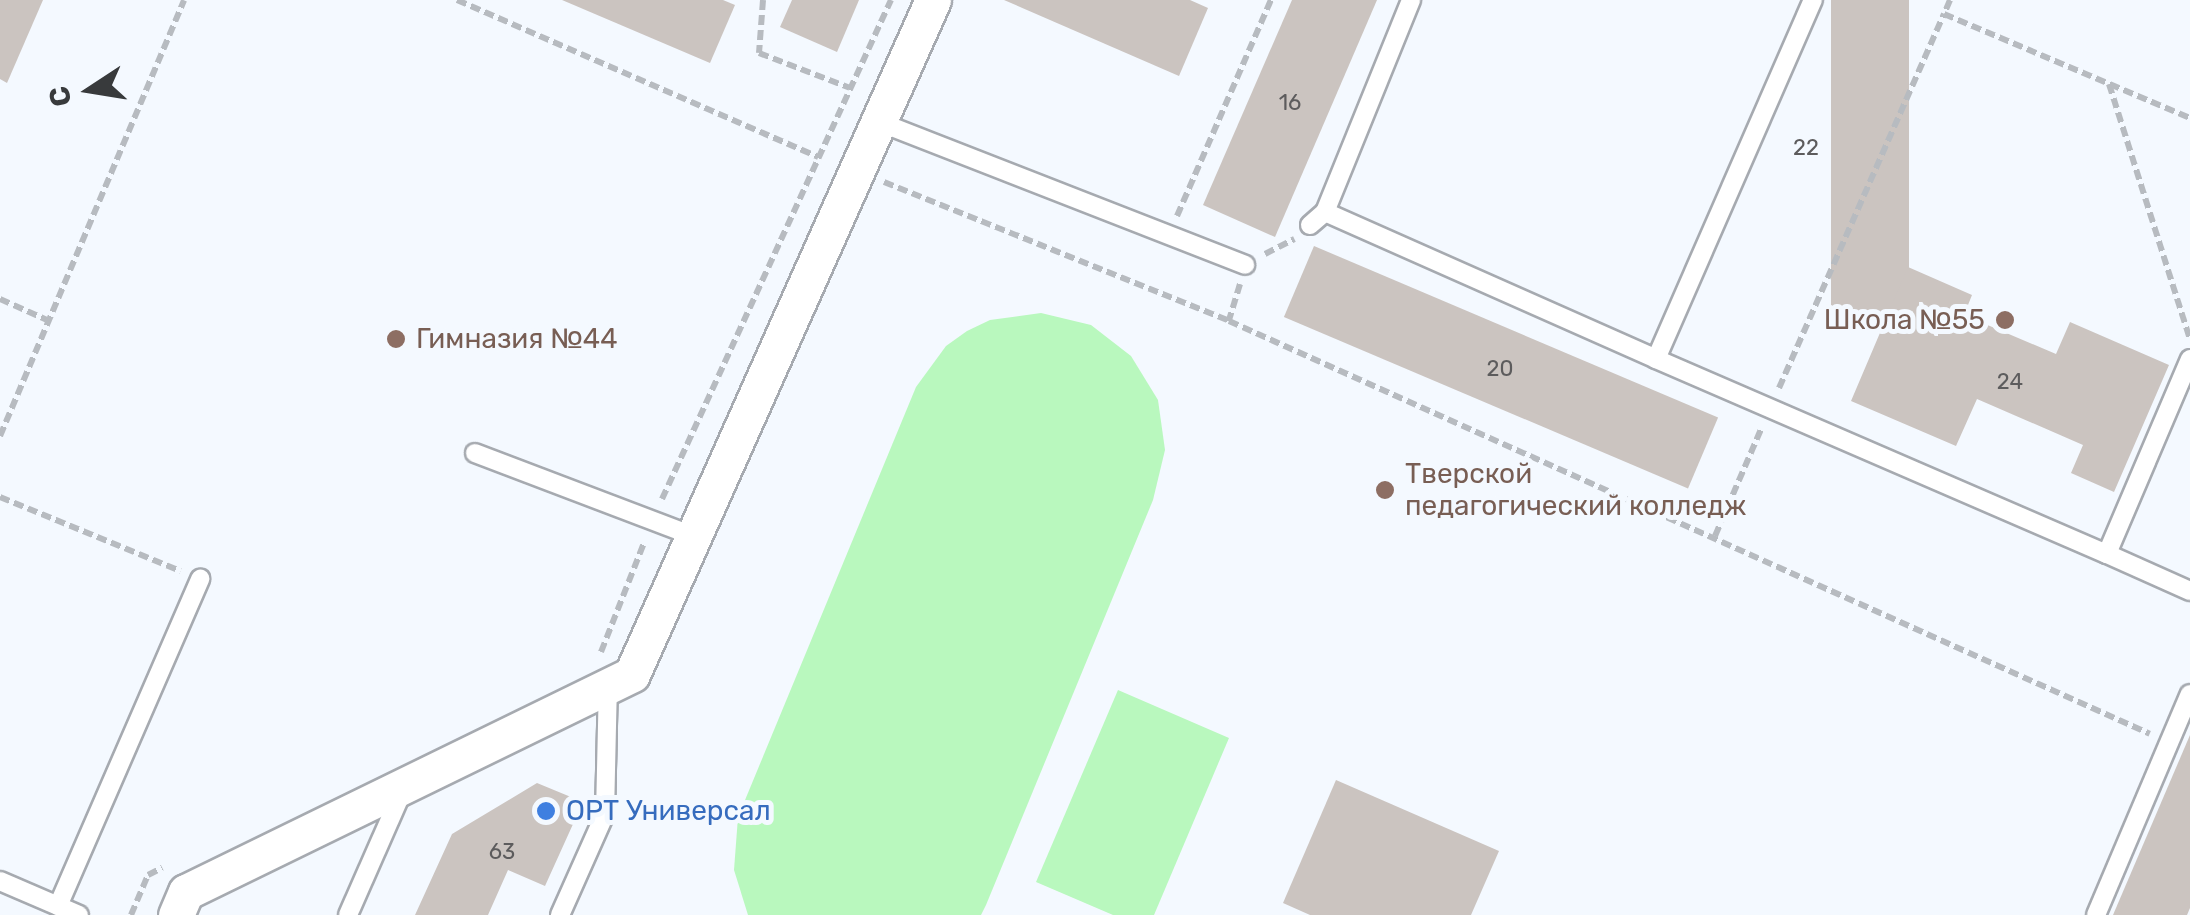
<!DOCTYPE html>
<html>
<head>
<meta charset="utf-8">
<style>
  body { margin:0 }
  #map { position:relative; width:2190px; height:915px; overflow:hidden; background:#f4f9ff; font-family:Rubik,sans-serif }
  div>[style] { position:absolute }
  .green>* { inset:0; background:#b9f8be }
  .building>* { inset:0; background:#cbc4c0; transform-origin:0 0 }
  .path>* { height:6px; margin-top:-3px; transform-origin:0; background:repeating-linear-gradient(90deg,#b7bbc0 0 10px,transparent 0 15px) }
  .roads { filter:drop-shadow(2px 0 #a6aab0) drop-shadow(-2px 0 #a6aab0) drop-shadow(0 2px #a6aab0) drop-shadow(0 -2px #a6aab0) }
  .lane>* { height:18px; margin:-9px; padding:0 9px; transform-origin:9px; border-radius:9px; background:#fff }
  .street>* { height:35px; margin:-17.5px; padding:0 17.5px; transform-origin:17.5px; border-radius:17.5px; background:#fff }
  .dots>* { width:28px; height:28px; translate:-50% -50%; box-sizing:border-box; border:5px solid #f4f9ff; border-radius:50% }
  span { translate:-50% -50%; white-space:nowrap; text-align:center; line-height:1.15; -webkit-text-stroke:10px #f4f9ff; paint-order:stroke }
  .number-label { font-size:22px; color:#5d5c5d }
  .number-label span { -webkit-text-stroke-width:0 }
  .education-label { font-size:28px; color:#785e54 }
  .right { translate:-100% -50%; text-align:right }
  .left { translate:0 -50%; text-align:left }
  .shop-label { font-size:28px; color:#366cbe }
  .north { position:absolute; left:40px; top:40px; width:100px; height:100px; -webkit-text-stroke:8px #f4f9ff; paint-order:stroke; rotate:258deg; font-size:28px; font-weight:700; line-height:40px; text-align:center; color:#383a3c }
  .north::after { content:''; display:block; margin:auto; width:35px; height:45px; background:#383a3c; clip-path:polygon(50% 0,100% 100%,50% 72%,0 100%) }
</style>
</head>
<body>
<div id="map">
  <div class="green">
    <div style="clip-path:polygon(1041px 313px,1091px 325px,1131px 356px,1158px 400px,1165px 450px,1153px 500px,986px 905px,981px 915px,748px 915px,734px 870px,738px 817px,916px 387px,946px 346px,967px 331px,990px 320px)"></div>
    <div style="clip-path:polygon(1118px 690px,1229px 738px,1154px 915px,1113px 915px,1036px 882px)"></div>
  </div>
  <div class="building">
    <div style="clip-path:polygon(0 0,43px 0,7px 83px,0 79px)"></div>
    <div style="clip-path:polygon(562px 0,723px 0,735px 5px,710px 63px)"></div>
    <div style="clip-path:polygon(792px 0,859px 0,837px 52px,780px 27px)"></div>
    <div style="clip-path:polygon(1004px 0,1190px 0,1208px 8px,1179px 76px)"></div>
    <div style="clip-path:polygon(1292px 0,1377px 0,1275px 237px,1203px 205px)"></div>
    <div style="left:1831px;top:0;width:78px;height:322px"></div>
    <div style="left:1314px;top:246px;width:439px;height:77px;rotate:23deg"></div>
    <div style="clip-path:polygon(1908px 267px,1972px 295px,1964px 315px,2056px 354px,2070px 322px,2169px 365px,2114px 492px,2071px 473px,2083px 445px,1977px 399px,1956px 446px,1851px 401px)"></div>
    <div style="clip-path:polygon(2190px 735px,2190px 908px,2187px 915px,2113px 915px)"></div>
    <div style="clip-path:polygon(1336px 780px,1499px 851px,1471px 915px,1310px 915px,1283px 903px)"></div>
    <div style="clip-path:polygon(537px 783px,583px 802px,545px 886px,508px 870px,488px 915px,415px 915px,452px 834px)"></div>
  </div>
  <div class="path">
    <div style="left:457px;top:0;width:394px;rotate:23.5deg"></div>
    <div style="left:763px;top:0;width:53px;rotate:94.3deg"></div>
    <div style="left:759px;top:53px;width:97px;rotate:21deg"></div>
    <div style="left:1950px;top:0;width:15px;rotate:113deg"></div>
    <div style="left:1944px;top:14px;width:267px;rotate:22.9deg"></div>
    <div style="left:2109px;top:84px;width:268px;rotate:72.4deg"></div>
    <div style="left:884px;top:182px;width:372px;rotate:21.9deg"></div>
    <div style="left:1177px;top:216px;width:236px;rotate:-66.5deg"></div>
    <div style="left:1265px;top:254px;width:33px;rotate:-27deg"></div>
    <div style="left:1240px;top:284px;width:39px;rotate:107deg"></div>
    <div style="left:1229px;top:321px;width:1009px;rotate:24.15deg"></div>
    <div style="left:0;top:299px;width:51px;rotate:24.1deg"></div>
    <div style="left:1779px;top:388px;width:409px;rotate:-66.2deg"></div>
    <div style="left:0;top:436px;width:473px;rotate:-67.1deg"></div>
    <div style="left:0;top:497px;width:195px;rotate:22.3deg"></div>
    <div style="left:662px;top:499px;width:549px;rotate:-65.35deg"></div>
    <div style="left:1715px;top:536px;width:119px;rotate:-66.7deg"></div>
    <div style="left:601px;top:652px;width:117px;rotate:-68.5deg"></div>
    <div style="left:131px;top:915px;width:43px;rotate:-67deg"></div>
    <div style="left:148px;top:875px;width:16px;rotate:-27deg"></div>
  </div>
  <div class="roads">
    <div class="lane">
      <div style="left:879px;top:122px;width:393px;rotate:21.3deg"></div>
      <div style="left:1325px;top:212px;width:362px;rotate:23.9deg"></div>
      <div style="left:1656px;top:359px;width:392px;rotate:-66.4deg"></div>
      <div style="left:1310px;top:225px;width:20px;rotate:-41deg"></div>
      <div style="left:1325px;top:212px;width:229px;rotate:-67.9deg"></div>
      <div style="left:1656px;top:359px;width:491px;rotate:23.4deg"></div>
      <div style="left:2190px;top:359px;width:212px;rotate:113.1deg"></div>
      <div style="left:2107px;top:554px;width:91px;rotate:24deg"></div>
      <div style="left:475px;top:453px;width:234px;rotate:20.8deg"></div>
      <div style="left:0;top:881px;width:86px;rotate:23.3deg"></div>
      <div style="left:58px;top:906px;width:357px;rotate:-66.5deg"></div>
      <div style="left:348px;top:915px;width:134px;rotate:-66.3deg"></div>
      <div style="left:560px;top:915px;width:111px;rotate:-66deg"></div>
      <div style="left:605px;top:814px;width:128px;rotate:-88.7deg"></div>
      <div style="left:2096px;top:915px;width:240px;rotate:-67deg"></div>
    </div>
    <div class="street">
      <div style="left:176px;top:915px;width:25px;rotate:-67deg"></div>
      <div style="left:186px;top:892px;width:496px;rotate:-26deg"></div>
      <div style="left:632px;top:674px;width:738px;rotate:-65.94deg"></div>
    </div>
  </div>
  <div class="dots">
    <div style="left:2005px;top:320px;background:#8d6e63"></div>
    <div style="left:396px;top:339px;background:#8d6e63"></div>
    <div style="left:1385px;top:490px;background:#8d6e63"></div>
    <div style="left:546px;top:811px;background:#3f7fe0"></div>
  </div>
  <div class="number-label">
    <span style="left:1290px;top:103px">16</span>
    <span style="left:1806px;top:148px">22</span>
    <span style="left:1500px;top:369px">20</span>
    <span style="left:2010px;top:382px">24</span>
    <span style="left:502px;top:852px">63</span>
  </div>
  <div class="education-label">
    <span class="right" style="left:1985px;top:320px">Школа №55</span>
    <span class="left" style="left:416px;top:339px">Гимназия №44</span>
    <span class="left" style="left:1405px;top:490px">Тверской<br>педагогический колледж</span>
  </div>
  <div class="shop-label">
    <span class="left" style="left:566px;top:811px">ОРТ Универсал</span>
  </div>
  <div class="north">С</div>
</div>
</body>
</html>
